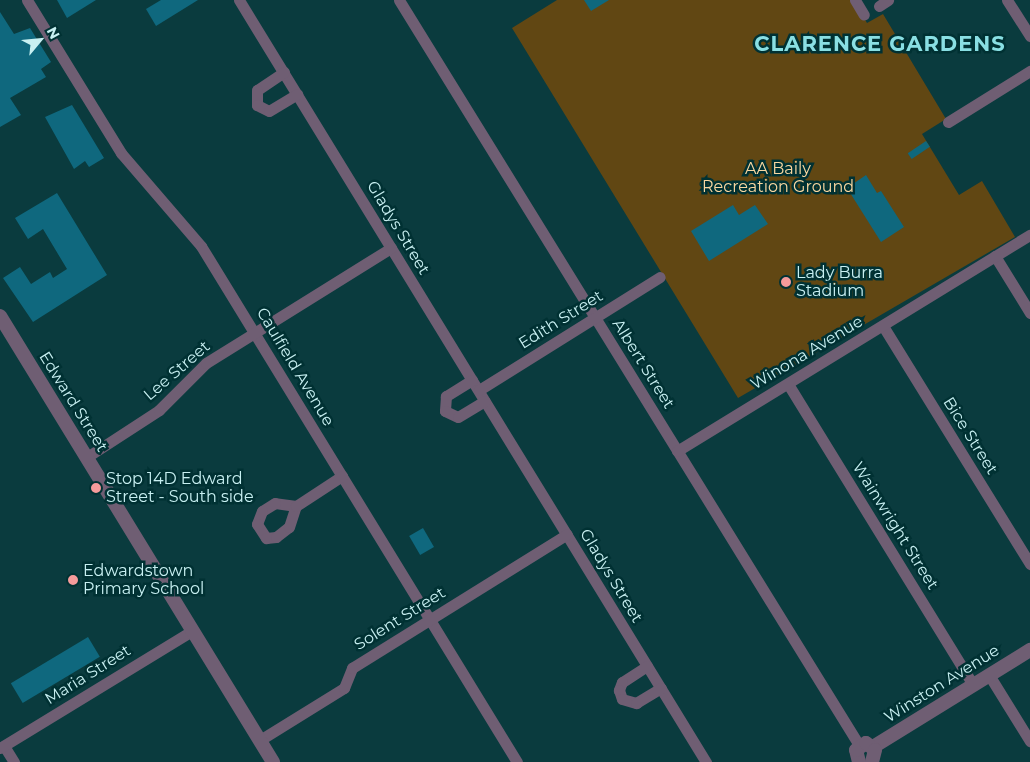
<!DOCTYPE html>
<html>
<head>
<meta charset="utf-8">
<style>
  body { margin:0 }
  #map { position:relative; width:1030px; height:762px; overflow:hidden; background:#0a3b3e; font-family:Montserrat,sans-serif }
  div>[style] { position:absolute }
  .green>* { inset:0; background:#614713 }
  .building>* { inset:0; background:#0f687e; transform-origin:0 0 }
  .minor>* { height:11px; margin:-5.5px; padding:0 5.5px; transform-origin:5.5px; border-radius:5.5px; background:#6f5e73 }
  .tertiary>* { height:14px; margin:-7px; padding:0 7px; transform-origin:7px; border-radius:7px; background:#6f5e73 }
  .dots>* { width:14px; height:14px; translate:-50% -50%; box-sizing:border-box; border:2px solid #003133; border-radius:50% }
  span { translate:-50% -50%; white-space:nowrap; text-align:center; line-height:1.15; -webkit-text-stroke:5px #003133; paint-order:stroke }
  .park-label { font-size:16px; color:#fad8a1 }
  .street-label { font-size:16px; color:#c8f0f2 }
  .poi-label { font-size:16px; color:#c8f0f2 }
  .left { translate:0 -50%; text-align:left }
  .district-label { font-size:21px; color:#89dfe3; font-weight:700; letter-spacing:1px }
  .north { position:absolute; left:15px; top:15px; width:50px; height:50px; -webkit-text-stroke:4px #003133; paint-order:stroke; rotate:62deg; font-size:14px; font-weight:700; line-height:20px; text-align:center; color:#c8f0f2 }
  .north::after { content:''; display:block; margin:auto; width:18px; height:22px; background:#c8f0f2; clip-path:polygon(50% 0,100% 100%,50% 72%,0 100%) }
</style>
</head>
<body>
<div id="map">
  <div class="green">
    <div style="clip-path:polygon(557px 0,853px 0,867px 23px,883px 14px,946px 119px,922px 134px,959px 195px,982px 181px,1015px 237px,738px 398px,512px 28px)"></div>
  </div>
  <div class="building">
    <div style="clip-path:polygon(57px 0,96px 0,67px 18px)"></div>
    <div style="clip-path:polygon(161px 0,198px 0,156px 26px,146px 9px)"></div>
    <div style="clip-path:polygon(584px 0,609px 0,591px 11px)"></div>
    <div style="clip-path:polygon(0 12px,14px 34px,30px 28px,51px 62px,41px 69px,46px 77px,10px 98px,21px 115px,0 127px)"></div>
    <div style="clip-path:polygon(72px 105px,104px 158px,89px 167px,85px 161px,74px 169px,45px 117px)"></div>
    <div style="left:926px;top:141px;width:7px;height:22px;rotate:56deg"></div>
    <div style="clip-path:polygon(866px 175px,877px 193px,881px 191px,904px 227px,881px 242px,847px 188px)"></div>
    <div style="clip-path:polygon(57px 193px,107px 275px,33px 322px,3px 278px,20px 267px,31px 284px,50px 272px,53px 278px,67px 269px,43px 229px,28px 239px,15px 218px)"></div>
    <div style="clip-path:polygon(733px 205px,739px 215px,755px 205px,768px 224px,709px 261px,691px 231px)"></div>
    <div style="left:423px;top:528px;width:22px;height:16px;rotate:60deg"></div>
    <div style="left:88px;top:637px;width:23px;height:90px;rotate:59deg"></div>
  </div>
  <div class="minor">
    <div style="left:27px;top:0;width:180px;rotate:58.4deg"></div>
    <div style="left:121px;top:153px;width:123px;rotate:49.3deg"></div>
    <div style="left:201px;top:246px;width:605px;rotate:58.52deg"></div>
    <div style="left:239px;top:0;width:894px;rotate:58.5deg"></div>
    <div style="left:399px;top:0;width:876px;rotate:58.31deg"></div>
    <div style="left:855px;top:0;width:17px;rotate:59deg"></div>
    <div style="left:1007px;top:0;width:43px;rotate:57.4deg"></div>
    <div style="left:879px;top:6px;width:11px;rotate:-34deg"></div>
    <div style="left:284px;top:72px;width:32px;rotate:146deg"></div>
    <div style="left:257px;top:90px;width:15px;rotate:90deg"></div>
    <div style="left:257px;top:105px;width:13px;rotate:27deg"></div>
    <div style="left:269px;top:111px;width:33px;rotate:-31deg"></div>
    <div style="left:948px;top:122px;width:97px;rotate:-31.9deg"></div>
    <div style="left:995px;top:256px;width:67px;rotate:58.4deg"></div>
    <div style="left:883px;top:326px;width:280px;rotate:58.3deg"></div>
    <div style="left:472px;top:380px;width:31px;rotate:148deg"></div>
    <div style="left:446px;top:396px;width:15px;rotate:94deg"></div>
    <div style="left:445px;top:411px;width:14px;rotate:25deg"></div>
    <div style="left:458px;top:417px;width:31px;rotate:-31deg"></div>
    <div style="left:788px;top:384px;width:353px;rotate:58.4deg"></div>
    <div style="left:479px;top:390px;width:213px;rotate:-32deg"></div>
    <div style="left:677px;top:451px;width:414px;rotate:-31.5deg"></div>
    <div style="left:87px;top:457px;width:86px;rotate:-33.1deg"></div>
    <div style="left:159px;top:410px;width:66px;rotate:-45deg"></div>
    <div style="left:206px;top:363px;width:218px;rotate:-31.9deg"></div>
    <div style="left:296px;top:506px;width:21px;rotate:-172deg"></div>
    <div style="left:275px;top:503px;width:15px;rotate:148deg"></div>
    <div style="left:262px;top:511px;width:14px;rotate:111deg"></div>
    <div style="left:257px;top:524px;width:17px;rotate:57deg"></div>
    <div style="left:266px;top:538px;width:10px;rotate:-6deg"></div>
    <div style="left:276px;top:537px;width:16px;rotate:-38deg"></div>
    <div style="left:289px;top:527px;width:22px;rotate:-72deg"></div>
    <div style="left:296px;top:506px;width:55px;rotate:-33.1deg"></div>
    <div style="left:647px;top:666px;width:30px;rotate:147deg"></div>
    <div style="left:622px;top:682px;width:9px;rotate:111deg"></div>
    <div style="left:619px;top:690px;width:9px;rotate:72deg"></div>
    <div style="left:622px;top:699px;width:15px;rotate:16deg"></div>
    <div style="left:636px;top:703px;width:29px;rotate:-31deg"></div>
    <div style="left:989px;top:675px;width:78px;rotate:58.2deg"></div>
    <div style="left:260px;top:740px;width:99px;rotate:-31.8deg"></div>
    <div style="left:344px;top:688px;width:22px;rotate:-68deg"></div>
    <div style="left:352px;top:668px;width:253px;rotate:-31.9deg"></div>
    <div style="left:4px;top:746px;width:19px;rotate:58deg"></div>
    <div style="left:0;top:748px;width:226px;rotate:-31.4deg"></div>
  </div>
  <div class="tertiary">
    <div style="left:0;top:316px;width:523px;rotate:58.53deg"></div>
    <div style="left:873px;top:747px;width:185px;rotate:-31.7deg"></div>
    <div style="left:859px;top:762px;width:12px;rotate:-104deg"></div>
    <div style="left:856px;top:750px;width:12px;rotate:-35deg"></div>
    <div style="left:866px;top:743px;width:11px;rotate:38deg"></div>
    <div style="left:875px;top:750px;width:12px;rotate:104deg"></div>
  </div>
  <div class="dots">
    <div style="left:786px;top:282px;background:#f59b9b"></div>
    <div style="left:96px;top:488px;background:#f59b9b"></div>
    <div style="left:73px;top:580px;background:#f59b9b"></div>
  </div>
  <div class="park-label">
    <span style="left:778px;top:178px">AA Baily<br>Recreation Ground</span>
  </div>
  <div class="street-label">
    <span style="left:398px;top:228px;rotate:59deg">Gladys Street</span>
    <span style="left:561px;top:320px;rotate:-32deg">Edith Street</span>
    <span style="left:807px;top:353px;rotate:-31deg">Winona Avenue</span>
    <span style="left:643px;top:364px;rotate:58deg">Albert Street</span>
    <span style="left:295px;top:367px;rotate:59deg">Caulfield Avenue</span>
    <span style="left:177px;top:371px;rotate:-41deg">Lee Street</span>
    <span style="left:73px;top:402px;rotate:58deg">Edward Street</span>
    <span style="left:970px;top:436px;rotate:58deg">Bice Street</span>
    <span style="left:895px;top:526px;rotate:58deg">Wainwright Street</span>
    <span style="left:611px;top:576px;rotate:59deg">Gladys Street</span>
    <span style="left:400px;top:619px;rotate:-32deg">Solent Street</span>
    <span style="left:88px;top:675px;rotate:-32deg">Maria Street</span>
    <span style="left:942px;top:684px;rotate:-32deg">Winston Avenue</span>
  </div>
  <div class="poi-label">
    <span class="left" style="left:796px;top:282px">Lady Burra<br>Stadium</span>
    <span class="left" style="left:106px;top:488px">Stop 14D Edward<br>Street - South side</span>
    <span class="left" style="left:83px;top:580px">Edwardstown<br>Primary School</span>
  </div>
  <div class="district-label">
    <span style="left:880px;top:44px">CLARENCE GARDENS</span>
  </div>
  <div class="north">N</div>
</div>
</body>
</html>
